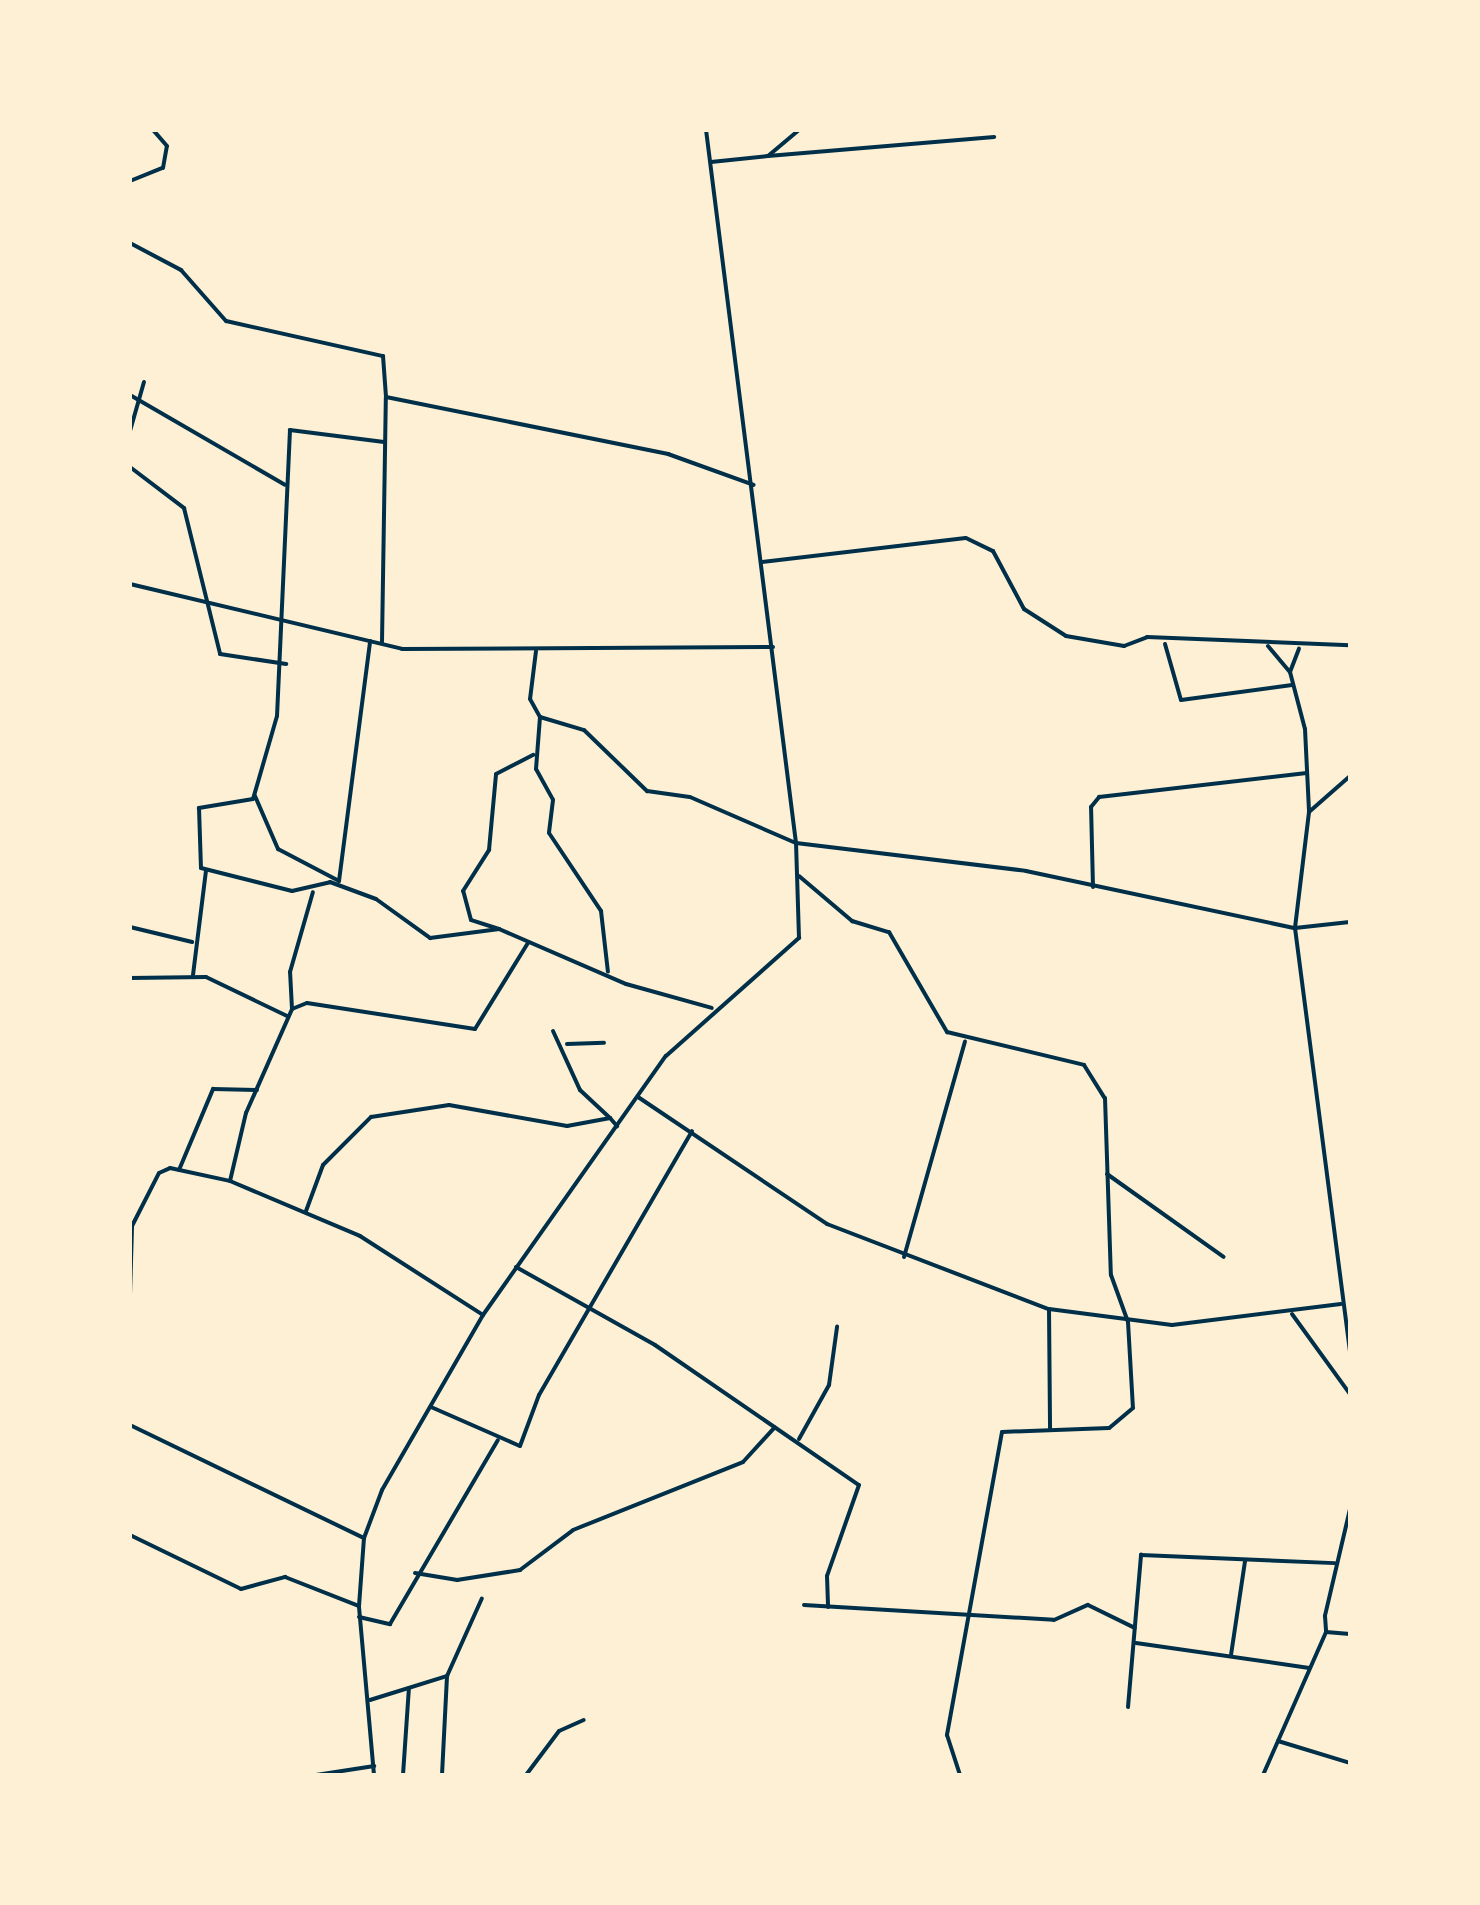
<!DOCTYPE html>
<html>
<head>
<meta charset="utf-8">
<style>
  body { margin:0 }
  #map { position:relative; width:1480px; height:1905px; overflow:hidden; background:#fdf0d5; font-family:"Space Grotesk",sans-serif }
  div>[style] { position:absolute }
  .minor>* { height:4px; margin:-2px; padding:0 2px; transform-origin:2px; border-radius:2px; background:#003049 }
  span { translate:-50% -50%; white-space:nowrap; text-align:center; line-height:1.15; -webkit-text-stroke:9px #fdf0d5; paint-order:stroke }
  .frame { position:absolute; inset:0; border:132px solid #fdf0d5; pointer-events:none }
</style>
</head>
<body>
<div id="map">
  <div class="minor">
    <div style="left:768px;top:156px;width:227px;rotate:-4.8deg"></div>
    <div style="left:711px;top:162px;width:57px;rotate:-6deg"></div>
    <div style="left:768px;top:156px;width:40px;rotate:-40deg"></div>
    <div style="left:130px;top:181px;width:35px;rotate:-22deg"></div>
    <div style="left:163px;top:168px;width:22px;rotate:-80deg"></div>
    <div style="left:167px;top:146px;width:21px;rotate:-131deg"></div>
    <div style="left:130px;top:243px;width:58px;rotate:27.9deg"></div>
    <div style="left:181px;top:270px;width:68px;rotate:48.6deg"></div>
    <div style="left:226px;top:321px;width:161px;rotate:12.6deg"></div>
    <div style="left:383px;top:356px;width:41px;rotate:85.8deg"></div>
    <div style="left:386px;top:397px;width:288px;rotate:11.4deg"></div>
    <div style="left:668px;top:454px;width:91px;rotate:19.8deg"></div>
    <div style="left:130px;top:395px;width:179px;rotate:30.1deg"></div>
    <div style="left:130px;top:431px;width:51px;rotate:-74.1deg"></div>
    <div style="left:384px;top:442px;width:95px;rotate:-172.7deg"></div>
    <div style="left:290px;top:430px;width:286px;rotate:92.6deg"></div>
    <div style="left:277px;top:716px;width:86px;rotate:106.1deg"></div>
    <div style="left:253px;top:799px;width:55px;rotate:170.5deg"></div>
    <div style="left:199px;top:808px;width:60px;rotate:88.1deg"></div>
    <div style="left:201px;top:868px;width:94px;rotate:14.2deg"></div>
    <div style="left:292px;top:891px;width:39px;rotate:-13deg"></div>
    <div style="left:330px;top:882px;width:49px;rotate:20.3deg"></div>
    <div style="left:376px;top:899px;width:67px;rotate:35.8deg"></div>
    <div style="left:430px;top:938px;width:70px;rotate:-7.4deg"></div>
    <div style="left:499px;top:929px;width:138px;rotate:23.4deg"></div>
    <div style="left:626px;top:984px;width:89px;rotate:15.6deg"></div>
    <div style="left:130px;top:467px;width:68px;rotate:37.2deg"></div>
    <div style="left:184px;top:508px;width:150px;rotate:76.1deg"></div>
    <div style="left:220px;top:654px;width:67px;rotate:8.6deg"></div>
    <div style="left:762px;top:562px;width:205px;rotate:-6.7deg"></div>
    <div style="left:966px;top:538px;width:30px;rotate:26deg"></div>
    <div style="left:993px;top:551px;width:66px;rotate:61.9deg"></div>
    <div style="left:1024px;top:609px;width:50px;rotate:32.7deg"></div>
    <div style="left:1066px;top:636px;width:59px;rotate:9.8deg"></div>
    <div style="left:1124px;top:646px;width:25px;rotate:-21deg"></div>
    <div style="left:1147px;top:637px;width:203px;rotate:2.3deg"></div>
    <div style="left:130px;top:584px;width:280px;rotate:13.4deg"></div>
    <div style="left:402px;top:649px;width:371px;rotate:-0.3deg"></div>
    <div style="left:382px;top:642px;width:245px;rotate:-89.1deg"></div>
    <div style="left:1165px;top:644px;width:58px;rotate:74.1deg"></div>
    <div style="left:1181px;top:700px;width:112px;rotate:-7.7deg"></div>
    <div style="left:1268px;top:646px;width:34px;rotate:50deg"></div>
    <div style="left:1290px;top:672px;width:59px;rotate:75.3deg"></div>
    <div style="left:1305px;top:729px;width:83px;rotate:87.2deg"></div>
    <div style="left:1309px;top:812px;width:117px;rotate:96.9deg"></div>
    <div style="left:1295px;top:928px;width:55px;rotate:-6.2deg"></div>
    <div style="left:536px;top:651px;width:48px;rotate:97.1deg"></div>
    <div style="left:530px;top:699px;width:21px;rotate:61deg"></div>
    <div style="left:540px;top:717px;width:52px;rotate:94.4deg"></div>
    <div style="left:536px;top:769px;width:35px;rotate:61deg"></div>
    <div style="left:553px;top:800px;width:33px;rotate:97deg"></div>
    <div style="left:549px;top:833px;width:94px;rotate:56.3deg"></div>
    <div style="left:601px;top:911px;width:61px;rotate:83.5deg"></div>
    <div style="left:1290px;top:672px;width:25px;rotate:-69deg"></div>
    <div style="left:540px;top:717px;width:46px;rotate:16.5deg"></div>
    <div style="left:584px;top:730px;width:88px;rotate:44.1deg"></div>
    <div style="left:647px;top:791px;width:43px;rotate:7.9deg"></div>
    <div style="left:690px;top:797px;width:116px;rotate:23.5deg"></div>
    <div style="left:796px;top:843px;width:232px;rotate:6.9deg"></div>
    <div style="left:1026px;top:871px;width:275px;rotate:12deg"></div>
    <div style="left:1295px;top:928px;width:429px;rotate:82.6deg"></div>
    <div style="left:255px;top:796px;width:58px;rotate:66.5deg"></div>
    <div style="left:278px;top:849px;width:69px;rotate:27.7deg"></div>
    <div style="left:339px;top:881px;width:242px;rotate:-82.6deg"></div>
    <div style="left:1309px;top:812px;width:55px;rotate:-41.3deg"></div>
    <div style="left:799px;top:876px;width:70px;rotate:40.3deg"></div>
    <div style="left:852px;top:921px;width:39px;rotate:17deg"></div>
    <div style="left:889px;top:932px;width:116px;rotate:59.9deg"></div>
    <div style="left:947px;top:1032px;width:141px;rotate:13.5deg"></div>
    <div style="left:1084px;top:1065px;width:39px;rotate:58deg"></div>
    <div style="left:1105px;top:1098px;width:177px;rotate:88.1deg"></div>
    <div style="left:1111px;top:1275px;width:50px;rotate:70.1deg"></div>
    <div style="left:1128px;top:1322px;width:86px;rotate:86.7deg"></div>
    <div style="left:1133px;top:1408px;width:31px;rotate:140deg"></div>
    <div style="left:1109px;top:1428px;width:107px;rotate:177.9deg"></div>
    <div style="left:1002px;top:1432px;width:308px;rotate:100.3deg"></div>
    <div style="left:947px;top:1735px;width:42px;rotate:72deg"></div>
    <div style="left:1093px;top:887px;width:80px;rotate:-91.4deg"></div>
    <div style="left:1091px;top:807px;width:13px;rotate:-51deg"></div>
    <div style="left:1099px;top:797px;width:209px;rotate:-6.6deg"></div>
    <div style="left:130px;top:927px;width:64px;rotate:13.6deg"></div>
    <div style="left:499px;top:929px;width:29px;rotate:-162deg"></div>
    <div style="left:471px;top:920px;width:30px;rotate:-105deg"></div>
    <div style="left:463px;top:891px;width:49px;rotate:-57.6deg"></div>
    <div style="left:489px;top:850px;width:76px;rotate:-84.7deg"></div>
    <div style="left:496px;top:774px;width:42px;rotate:-27.2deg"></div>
    <div style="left:193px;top:975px;width:105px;rotate:-82.9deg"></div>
    <div style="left:130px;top:978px;width:76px;rotate:-0.8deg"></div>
    <div style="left:206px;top:977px;width:90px;rotate:25.7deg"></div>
    <div style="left:292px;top:1009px;width:16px;rotate:-22deg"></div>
    <div style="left:307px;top:1003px;width:170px;rotate:8.8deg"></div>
    <div style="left:475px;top:1029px;width:101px;rotate:-58.4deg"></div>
    <div style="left:553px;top:1031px;width:65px;rotate:65.4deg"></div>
    <div style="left:580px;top:1090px;width:41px;rotate:43deg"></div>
    <div style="left:567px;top:1044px;width:37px;rotate:-2deg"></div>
    <div style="left:638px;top:1097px;width:228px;rotate:33.9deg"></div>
    <div style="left:827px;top:1224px;width:238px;rotate:21deg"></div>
    <div style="left:1049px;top:1309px;width:124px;rotate:7.4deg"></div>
    <div style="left:1172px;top:1325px;width:170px;rotate:-7.1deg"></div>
    <div style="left:179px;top:1170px;width:88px;rotate:-67.2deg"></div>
    <div style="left:213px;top:1089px;width:44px;rotate:1.3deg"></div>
    <div style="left:1107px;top:1174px;width:143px;rotate:35.4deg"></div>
    <div style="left:230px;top:1181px;width:70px;rotate:-76.8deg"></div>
    <div style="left:246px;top:1113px;width:114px;rotate:-66.1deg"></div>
    <div style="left:292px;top:1009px;width:37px;rotate:-93deg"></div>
    <div style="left:290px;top:972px;width:83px;rotate:-74deg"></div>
    <div style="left:306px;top:1211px;width:49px;rotate:-69.7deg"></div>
    <div style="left:323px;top:1165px;width:68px;rotate:-45deg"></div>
    <div style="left:371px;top:1117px;width:79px;rotate:-8.7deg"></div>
    <div style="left:449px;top:1105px;width:120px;rotate:10.1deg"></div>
    <div style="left:567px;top:1126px;width:44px;rotate:-10.5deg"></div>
    <div style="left:610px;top:1118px;width:11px;rotate:49deg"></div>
    <div style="left:904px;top:1257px;width:224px;rotate:-74.2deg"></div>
    <div style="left:516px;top:1267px;width:159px;rotate:29.3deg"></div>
    <div style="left:655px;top:1345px;width:247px;rotate:34.5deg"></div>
    <div style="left:859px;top:1485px;width:96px;rotate:109.4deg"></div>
    <div style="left:827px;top:1576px;width:31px;rotate:88deg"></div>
    <div style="left:130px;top:1295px;width:69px;rotate:-88.3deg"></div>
    <div style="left:132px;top:1226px;width:59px;rotate:-63deg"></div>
    <div style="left:159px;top:1173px;width:12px;rotate:-24deg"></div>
    <div style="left:170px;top:1168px;width:61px;rotate:12.2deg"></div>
    <div style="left:230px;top:1181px;width:141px;rotate:22.9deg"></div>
    <div style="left:360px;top:1236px;width:146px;rotate:32.7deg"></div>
    <div style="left:1049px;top:1309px;width:120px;rotate:89.5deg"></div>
    <div style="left:1292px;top:1314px;width:99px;rotate:54.1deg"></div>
    <div style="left:431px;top:1407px;width:97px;rotate:23.7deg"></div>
    <div style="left:520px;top:1446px;width:54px;rotate:-69.6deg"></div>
    <div style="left:539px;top:1395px;width:305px;rotate:-59.9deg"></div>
    <div style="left:130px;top:1425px;width:260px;rotate:25.8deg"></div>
    <div style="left:799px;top:1439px;width:62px;rotate:-60.9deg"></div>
    <div style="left:829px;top:1385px;width:59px;rotate:-82.1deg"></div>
    <div style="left:1350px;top:1509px;width:110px;rotate:103.2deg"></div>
    <div style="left:1325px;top:1616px;width:16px;rotate:86deg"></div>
    <div style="left:1326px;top:1632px;width:24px;rotate:5deg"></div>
    <div style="left:130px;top:1535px;width:123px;rotate:25.9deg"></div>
    <div style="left:241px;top:1589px;width:46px;rotate:-15.3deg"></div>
    <div style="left:285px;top:1577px;width:79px;rotate:21.4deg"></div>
    <div style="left:415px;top:1573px;width:43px;rotate:9.5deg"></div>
    <div style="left:457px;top:1580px;width:64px;rotate:-9deg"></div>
    <div style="left:520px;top:1570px;width:66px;rotate:-37deg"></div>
    <div style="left:573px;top:1530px;width:183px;rotate:-21.8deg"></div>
    <div style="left:743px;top:1462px;width:47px;rotate:-47.6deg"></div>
    <div style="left:804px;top:1605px;width:250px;rotate:3.4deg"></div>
    <div style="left:1054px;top:1620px;width:37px;rotate:-24deg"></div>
    <div style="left:1088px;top:1605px;width:52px;rotate:26.1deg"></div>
    <div style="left:359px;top:1617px;width:32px;rotate:13deg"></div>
    <div style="left:390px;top:1624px;width:213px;rotate:-59.6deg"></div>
    <div style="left:1136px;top:1643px;width:175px;rotate:8.2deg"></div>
    <div style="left:1231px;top:1655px;width:95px;rotate:-81.5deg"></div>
    <div style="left:370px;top:1700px;width:81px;rotate:-17.3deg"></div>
    <div style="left:447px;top:1676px;width:85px;rotate:-65.8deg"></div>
    <div style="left:1128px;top:1707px;width:153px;rotate:-85.1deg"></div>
    <div style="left:1141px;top:1555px;width:194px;rotate:2.4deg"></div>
    <div style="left:1278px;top:1741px;width:75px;rotate:17deg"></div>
    <div style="left:316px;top:1775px;width:59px;rotate:-8.8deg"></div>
    <div style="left:374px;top:1775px;width:170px;rotate:-95.1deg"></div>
    <div style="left:359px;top:1606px;width:68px;rotate:-85.8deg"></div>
    <div style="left:364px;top:1538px;width:51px;rotate:-69.4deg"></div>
    <div style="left:382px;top:1490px;width:202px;rotate:-60deg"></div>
    <div style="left:483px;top:1315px;width:317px;rotate:-54.8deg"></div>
    <div style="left:666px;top:1056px;width:178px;rotate:-41.6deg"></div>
    <div style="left:799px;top:938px;width:95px;rotate:-91.8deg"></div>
    <div style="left:796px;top:843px;width:719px;rotate:-97.19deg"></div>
    <div style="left:403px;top:1775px;width:87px;rotate:-86.1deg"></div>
    <div style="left:442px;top:1775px;width:99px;rotate:-87.1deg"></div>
    <div style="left:526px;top:1775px;width:55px;rotate:-53.1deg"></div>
    <div style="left:559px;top:1731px;width:27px;rotate:-24deg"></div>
    <div style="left:1263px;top:1775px;width:156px;rotate:-66.2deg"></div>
  </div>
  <div class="frame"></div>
</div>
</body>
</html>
